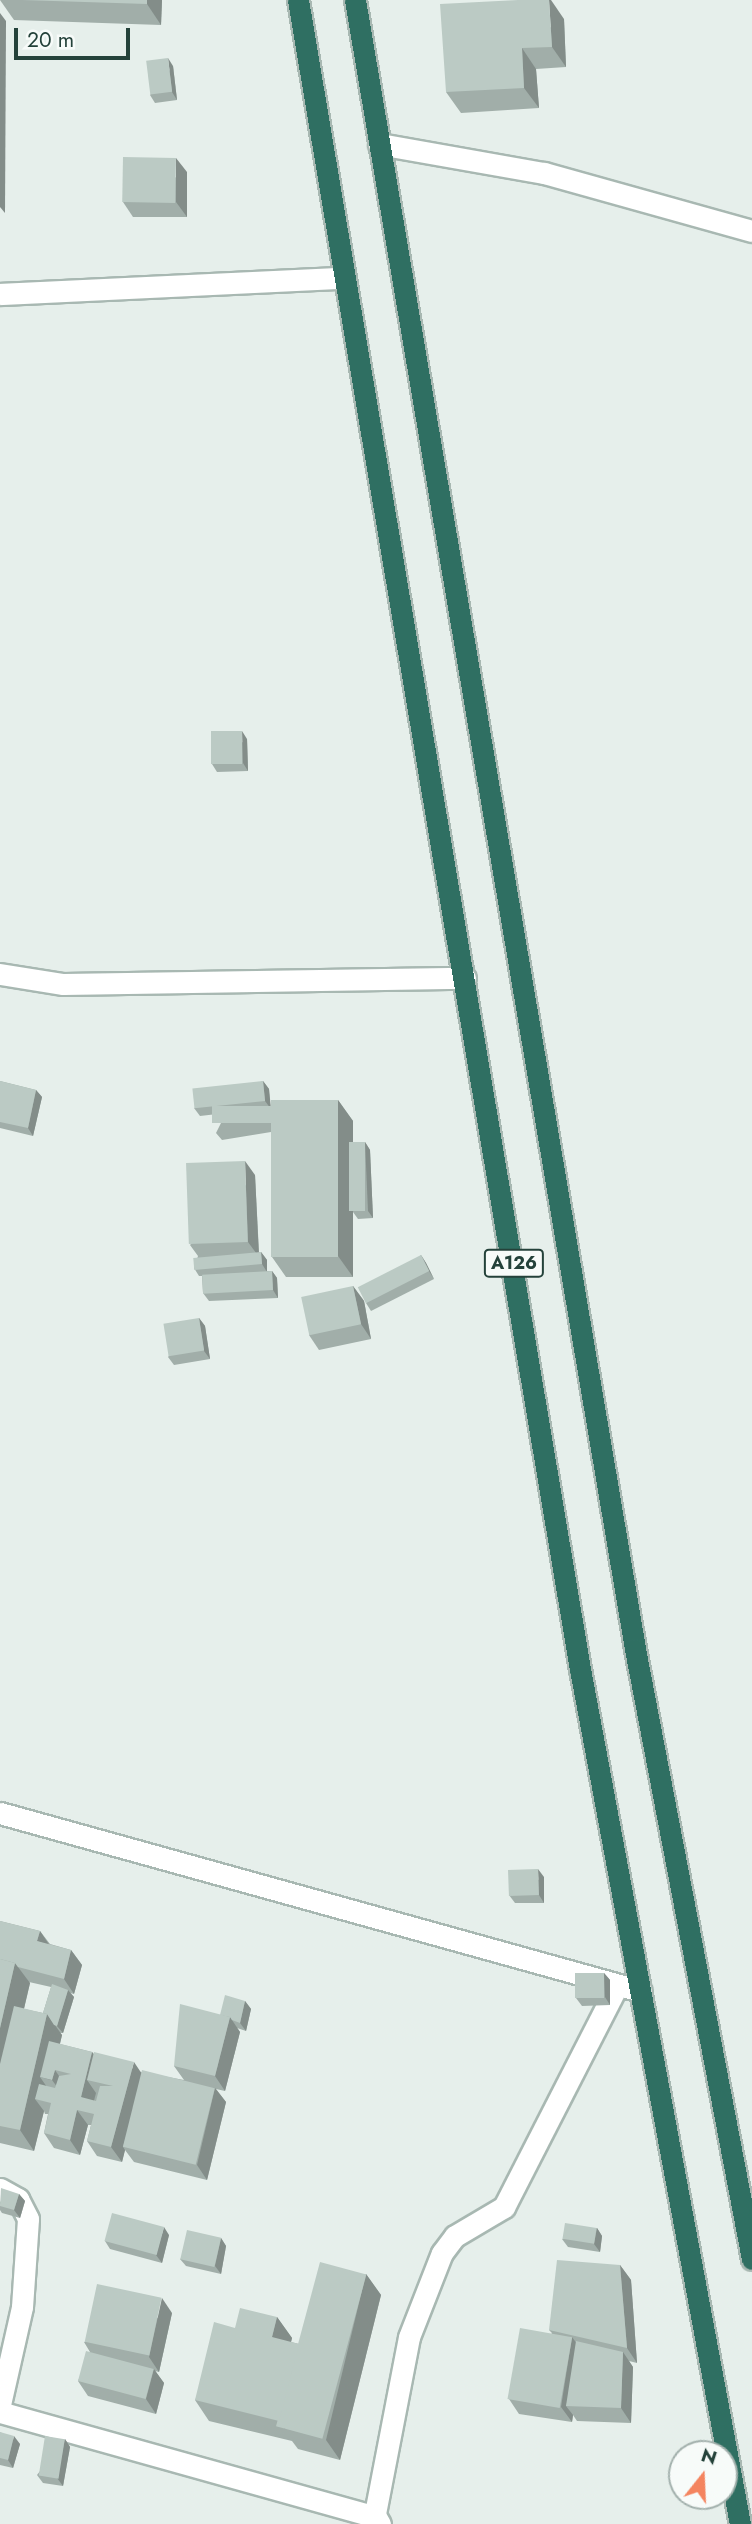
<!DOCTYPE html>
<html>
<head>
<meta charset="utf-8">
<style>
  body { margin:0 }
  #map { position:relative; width:752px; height:2524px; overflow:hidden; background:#e6efeb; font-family:Jost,sans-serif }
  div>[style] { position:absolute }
  .roads { filter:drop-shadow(2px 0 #a8b8b2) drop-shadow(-2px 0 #a8b8b2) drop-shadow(0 2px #a8b8b2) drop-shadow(0 -2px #a8b8b2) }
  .minor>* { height:21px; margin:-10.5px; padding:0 10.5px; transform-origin:10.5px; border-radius:10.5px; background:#fff }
  .highway>* { height:21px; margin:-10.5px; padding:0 10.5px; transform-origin:10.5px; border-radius:10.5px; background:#2f6f62 }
  .wall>* { inset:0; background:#a1aea9 }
  .shaded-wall>* { inset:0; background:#838d89 }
  .building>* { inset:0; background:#bbcac4; transform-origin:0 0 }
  span { translate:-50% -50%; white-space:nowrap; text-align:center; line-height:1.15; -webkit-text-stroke:5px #f7fbf9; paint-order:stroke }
  .shield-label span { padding:2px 5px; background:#f7fbf9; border:2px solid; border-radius:5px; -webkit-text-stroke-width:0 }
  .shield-label { font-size:18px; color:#24423a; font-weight:700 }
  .north { position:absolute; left:668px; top:2440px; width:70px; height:70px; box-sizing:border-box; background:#f7fbf9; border:2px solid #a3b1ad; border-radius:50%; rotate:18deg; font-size:19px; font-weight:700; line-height:28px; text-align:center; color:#24423a }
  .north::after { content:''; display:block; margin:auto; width:24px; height:32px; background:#f4845f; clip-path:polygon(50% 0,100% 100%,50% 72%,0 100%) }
  .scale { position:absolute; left:14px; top:28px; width:116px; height:32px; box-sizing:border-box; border:4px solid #24423a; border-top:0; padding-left:9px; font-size:21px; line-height:24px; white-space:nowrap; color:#24423a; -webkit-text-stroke:5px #f7fbf9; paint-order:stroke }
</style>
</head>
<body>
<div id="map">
  <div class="roads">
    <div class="minor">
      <div style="left:379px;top:144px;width:168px;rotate:10deg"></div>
      <div style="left:544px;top:173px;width:216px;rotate:15.6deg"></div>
      <div style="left:0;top:294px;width:343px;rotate:-2.7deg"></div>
      <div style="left:0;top:974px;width:64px;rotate:9deg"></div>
      <div style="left:63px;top:984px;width:402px;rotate:-0.9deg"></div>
      <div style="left:0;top:1813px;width:665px;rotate:15.52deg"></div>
      <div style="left:0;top:2189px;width:21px;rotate:29deg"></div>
      <div style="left:18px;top:2199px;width:22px;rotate:63deg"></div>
      <div style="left:28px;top:2219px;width:88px;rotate:93.9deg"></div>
      <div style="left:22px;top:2307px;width:100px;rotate:102.7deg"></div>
      <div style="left:0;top:2412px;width:390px;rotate:15.6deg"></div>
      <div style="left:376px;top:2517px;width:8px;rotate:60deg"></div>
      <div style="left:373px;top:2524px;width:190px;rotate:-79.1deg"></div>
      <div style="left:409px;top:2337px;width:90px;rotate:-68.6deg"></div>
      <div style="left:442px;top:2253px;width:21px;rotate:-53deg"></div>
      <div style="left:455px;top:2236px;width:57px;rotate:-30.6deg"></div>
      <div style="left:504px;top:2207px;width:248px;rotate:-62.9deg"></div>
    </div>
    <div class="highway">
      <div style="left:298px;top:0;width:1693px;rotate:80.41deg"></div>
      <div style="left:580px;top:1669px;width:870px;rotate:79.4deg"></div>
      <div style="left:355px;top:0;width:1673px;rotate:80.36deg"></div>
      <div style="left:635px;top:1649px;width:621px;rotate:79.14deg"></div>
    </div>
  </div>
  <div class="wall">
    <div style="clip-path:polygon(0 0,162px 0,161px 25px,14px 20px)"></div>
    <div style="clip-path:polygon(564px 19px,566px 67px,536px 69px,539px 108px,461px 113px,446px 92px)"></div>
    <div style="clip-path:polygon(173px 66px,177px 100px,155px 103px,150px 95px)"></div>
    <div style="clip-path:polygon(187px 172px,187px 217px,133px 217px,123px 202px)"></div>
    <div style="clip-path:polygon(247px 739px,248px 771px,217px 772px,212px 764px)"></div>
    <div style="clip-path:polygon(0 1081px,36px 1090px,42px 1097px,33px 1136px,0 1128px)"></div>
    <div style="clip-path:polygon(263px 1081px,269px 1089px,270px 1106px,338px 1100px,353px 1121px,353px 1142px,365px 1142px,370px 1150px,373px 1218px,358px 1219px,353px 1212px,353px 1277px,286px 1277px,272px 1257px,271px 1132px,222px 1140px,216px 1133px,226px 1113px,200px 1116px,194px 1108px)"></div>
    <div style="clip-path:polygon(255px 1175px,259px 1252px,261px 1252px,267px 1260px,267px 1271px,272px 1271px,277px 1278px,278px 1298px,209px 1301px,203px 1293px,202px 1276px,199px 1276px,194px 1268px,198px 1256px,190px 1245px)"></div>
    <div style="clip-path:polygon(421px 1255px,426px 1263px,434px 1279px,371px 1311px,366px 1303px)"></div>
    <div style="clip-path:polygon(353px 1286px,364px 1301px,371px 1339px,319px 1350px,309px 1335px)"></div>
    <div style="clip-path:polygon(199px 1318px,205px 1326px,210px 1359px,174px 1365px,168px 1357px)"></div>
    <div style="clip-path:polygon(544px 1877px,544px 1903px,515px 1903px,509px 1895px)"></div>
    <div style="clip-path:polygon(evenodd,0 1921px,40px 1931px,50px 1944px,71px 1950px,82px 1965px,74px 1994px,70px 1993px,74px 1997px,63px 2033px,60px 2033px,62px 2035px,60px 2044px,92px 2052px,94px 2054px,141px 2072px,184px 2080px,174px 2066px,220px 2015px,245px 2001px,251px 2009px,246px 2031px,237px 2028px,240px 2032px,225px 2091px,216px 2089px,226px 2102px,207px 2180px,134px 2162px,125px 2150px,122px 2162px,97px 2156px,87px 2141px,91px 2125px,88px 2125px,80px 2155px,54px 2148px,44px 2133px,48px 2114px,45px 2114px,44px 2111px,34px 2151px,0 2143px,0 1921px,29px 1982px,51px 1987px,43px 2013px,24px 2009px,30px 1983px,29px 1982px)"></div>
    <div style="clip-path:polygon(604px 1973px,610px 1980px,610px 2005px,582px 2006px,576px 1998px)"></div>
    <div style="clip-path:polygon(19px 2194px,25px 2201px,20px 2218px,2px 2213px,0 2210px,0 2206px)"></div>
    <div style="clip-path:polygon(597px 2228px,602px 2236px,600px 2252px,568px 2247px,562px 2239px)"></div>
    <div style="clip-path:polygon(169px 2235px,162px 2263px,110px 2249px,105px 2241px)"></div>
    <div style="clip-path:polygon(221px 2238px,226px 2246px,221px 2274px,186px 2266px,180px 2259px)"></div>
    <div style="clip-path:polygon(620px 2265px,631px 2280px,637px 2363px,629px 2361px,633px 2367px,631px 2423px,577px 2421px,573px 2415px,572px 2422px,519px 2414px,509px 2399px,552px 2333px,549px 2330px)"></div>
    <div style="clip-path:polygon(366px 2274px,381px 2295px,340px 2460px,298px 2449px,292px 2441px,209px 2421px,195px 2400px,235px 2328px,277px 2317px,292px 2338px,291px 2342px,299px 2344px,301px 2347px)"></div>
    <div style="clip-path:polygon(172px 2313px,159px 2372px,155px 2371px,164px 2383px,156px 2414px,88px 2396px,78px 2381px,90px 2352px,84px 2342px)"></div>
    <div style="clip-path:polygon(0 2432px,20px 2444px,13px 2468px,0 2465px)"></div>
    <div style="clip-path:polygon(65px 2439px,70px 2447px,63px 2486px,43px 2483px,37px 2475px)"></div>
  </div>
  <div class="shaded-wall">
    <div style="clip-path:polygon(147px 0,162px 0,161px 25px,147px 4px)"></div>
    <div style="clip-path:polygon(549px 0,551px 0,564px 19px,566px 67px,552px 47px)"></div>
    <div style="clip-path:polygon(0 13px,6px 21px,5px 213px,0 207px)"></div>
    <div style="clip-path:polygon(522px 48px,536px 69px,539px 108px,524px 88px)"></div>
    <div style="clip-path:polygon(168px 58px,173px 66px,177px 100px,172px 92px)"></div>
    <div style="clip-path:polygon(176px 158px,187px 172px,187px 217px,176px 202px)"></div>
    <div style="clip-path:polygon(242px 731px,247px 739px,248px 771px,243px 763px)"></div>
    <div style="clip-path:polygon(263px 1081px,269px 1089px,271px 1109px,265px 1101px)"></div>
    <div style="clip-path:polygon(36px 1090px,42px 1097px,33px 1136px,28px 1128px)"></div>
    <div style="clip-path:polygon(338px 1100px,353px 1121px,353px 1277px,338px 1256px)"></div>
    <div style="clip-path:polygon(365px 1142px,370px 1150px,373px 1218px,368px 1211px)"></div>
    <div style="clip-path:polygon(245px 1161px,255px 1175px,259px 1257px,248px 1242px)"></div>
    <div style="clip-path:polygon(261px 1252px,267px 1260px,267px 1272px,262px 1264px)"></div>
    <div style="clip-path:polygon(421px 1255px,426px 1263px,434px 1279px,429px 1271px)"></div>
    <div style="clip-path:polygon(272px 1271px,277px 1278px,278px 1298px,273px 1290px)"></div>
    <div style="clip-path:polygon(353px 1286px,364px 1301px,371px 1339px,361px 1324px)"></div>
    <div style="clip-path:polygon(199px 1318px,205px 1326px,210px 1359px,204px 1351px)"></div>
    <div style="clip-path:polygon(538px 1869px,544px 1877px,544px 1903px,539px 1895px)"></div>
    <div style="clip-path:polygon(40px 1931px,50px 1946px,37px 1941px)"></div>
    <div style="clip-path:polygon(71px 1950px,82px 1965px,74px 1994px,64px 1979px)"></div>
    <div style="clip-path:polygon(15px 1963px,30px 1983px,3px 2097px,0 2093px,0 2028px)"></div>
    <div style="clip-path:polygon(604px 1973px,610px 1980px,610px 2005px,605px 1997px)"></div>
    <div style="clip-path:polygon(68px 1990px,74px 1997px,63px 2033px,57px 2026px)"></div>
    <div style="clip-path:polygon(245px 2001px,251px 2009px,246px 2031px,240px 2023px)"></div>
    <div style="clip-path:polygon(47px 2014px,62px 2035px,51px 2080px,40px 2077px,49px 2090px,35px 2099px,44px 2111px,34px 2151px,20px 2130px)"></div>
    <div style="clip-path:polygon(230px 2017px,240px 2032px,225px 2091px,215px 2076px)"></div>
    <div style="clip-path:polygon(92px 2052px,103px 2067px,87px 2080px,96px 2093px,91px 2112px,81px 2097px)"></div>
    <div style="clip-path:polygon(134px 2062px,144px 2077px,123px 2147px,125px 2150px,122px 2162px,111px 2147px)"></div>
    <div style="clip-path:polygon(55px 2070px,65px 2085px,63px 2095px,52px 2080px)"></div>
    <div style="clip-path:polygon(215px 2088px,226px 2102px,207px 2180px,197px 2165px)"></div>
    <div style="clip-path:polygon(77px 2110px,88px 2125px,80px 2155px,70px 2140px)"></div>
    <div style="clip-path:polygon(19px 2194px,25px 2201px,20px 2218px,14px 2210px)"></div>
    <div style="clip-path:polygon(164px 2227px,169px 2235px,162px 2263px,156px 2255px)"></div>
    <div style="clip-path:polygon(597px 2228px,602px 2236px,600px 2252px,594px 2244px)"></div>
    <div style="clip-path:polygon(221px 2238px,226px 2246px,221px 2274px,215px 2266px)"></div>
    <div style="clip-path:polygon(620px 2265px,631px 2280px,637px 2363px,627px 2348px)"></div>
    <div style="clip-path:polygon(366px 2274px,381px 2295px,340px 2460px,326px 2440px)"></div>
    <div style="clip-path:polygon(162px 2298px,172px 2313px,159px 2372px,149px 2357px)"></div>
    <div style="clip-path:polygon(277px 2317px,292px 2338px,287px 2358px,272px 2337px)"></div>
    <div style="clip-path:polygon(572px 2337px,583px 2352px,566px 2406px,573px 2415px,572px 2422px,561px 2407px)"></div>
    <div style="clip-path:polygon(299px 2344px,313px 2364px,285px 2429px,279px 2421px)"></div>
    <div style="clip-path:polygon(623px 2352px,633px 2367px,631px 2423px,621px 2408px)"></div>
    <div style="clip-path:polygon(154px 2369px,164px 2383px,156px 2414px,146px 2399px)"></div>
    <div style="clip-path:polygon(14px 2436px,20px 2444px,13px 2468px,8px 2460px)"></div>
    <div style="clip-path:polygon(65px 2439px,70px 2447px,63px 2486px,57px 2478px)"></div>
  </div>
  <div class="building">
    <div style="clip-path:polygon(22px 0,147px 0,147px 4px)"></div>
    <div style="clip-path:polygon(518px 0,549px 0,552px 47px,522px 48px,524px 88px,446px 92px,440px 4px)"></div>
    <div style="left:168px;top:58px;width:34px;height:22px;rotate:83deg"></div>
    <div style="left:123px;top:157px;width:53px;height:45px;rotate:1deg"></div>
    <div style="left:211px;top:731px;width:31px;height:33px"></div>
    <div style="clip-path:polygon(0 1081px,36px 1090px,28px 1128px,0 1122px)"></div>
    <div style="left:263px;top:1081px;width:20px;height:71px;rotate:84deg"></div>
    <div style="left:271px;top:1100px;width:67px;height:157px"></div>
    <div style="left:271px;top:1106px;width:17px;height:59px;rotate:90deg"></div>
    <div style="left:349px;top:1142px;width:16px;height:69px"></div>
    <div style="left:245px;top:1161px;width:81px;height:59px;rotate:88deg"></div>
    <div style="left:261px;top:1252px;width:12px;height:68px;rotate:85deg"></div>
    <div style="left:421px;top:1255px;width:18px;height:71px;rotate:63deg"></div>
    <div style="left:272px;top:1271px;width:19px;height:70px;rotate:87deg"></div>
    <div style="left:353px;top:1286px;width:39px;height:53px;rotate:78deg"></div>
    <div style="left:199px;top:1318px;width:33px;height:36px;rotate:81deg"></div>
    <div style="left:538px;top:1869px;width:26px;height:30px;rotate:88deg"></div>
    <div style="clip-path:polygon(0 1921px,40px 1931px,37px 1941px,71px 1950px,64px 1979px,18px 1967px,15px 1963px,0 1959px)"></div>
    <div style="clip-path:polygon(0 1959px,15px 1963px,0 2028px)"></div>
    <div style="left:575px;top:1973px;width:29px;height:25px"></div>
    <div style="clip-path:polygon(52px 1984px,68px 1990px,57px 2026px,54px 2025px,47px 2014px,43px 2013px)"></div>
    <div style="clip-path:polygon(225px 1995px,245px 2001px,240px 2023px,232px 2020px,230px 2017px,220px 2015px)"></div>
    <div style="clip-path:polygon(180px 2004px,230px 2017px,215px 2076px,174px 2066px)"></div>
    <div style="clip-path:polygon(14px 2006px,47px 2014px,20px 2130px,0 2126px,0 2064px)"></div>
    <div style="clip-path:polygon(49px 2041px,92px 2052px,81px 2097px,96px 2101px,100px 2086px,113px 2086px,87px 2080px,94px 2052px,134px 2062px,111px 2147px,87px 2141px,94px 2114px,77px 2110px,70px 2140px,44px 2133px,51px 2103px,35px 2099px,39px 2084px,55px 2088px,59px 2076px,71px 2074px,55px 2070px,52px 2080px,40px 2077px)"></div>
    <div style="left:142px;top:2070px;width:75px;height:79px;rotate:14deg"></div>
    <div style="clip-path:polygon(1px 2188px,19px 2194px,14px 2210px,0 2206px)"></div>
    <div style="left:112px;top:2213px;width:54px;height:29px;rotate:15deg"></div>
    <div style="left:565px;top:2223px;width:32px;height:16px;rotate:9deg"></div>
    <div style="left:187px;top:2230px;width:35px;height:30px;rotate:13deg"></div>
    <div style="clip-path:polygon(557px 2260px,620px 2265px,627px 2348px,549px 2330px)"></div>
    <div style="left:320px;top:2262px;width:48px;height:170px;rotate:15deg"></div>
    <div style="left:97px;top:2284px;width:66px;height:59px;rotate:12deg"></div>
    <div style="clip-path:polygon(240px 2308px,277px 2317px,272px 2337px,299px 2344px,279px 2421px,195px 2400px,214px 2322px,235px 2328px)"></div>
    <div style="left:520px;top:2328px;width:53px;height:72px;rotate:10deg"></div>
    <div style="clip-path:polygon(576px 2341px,623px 2352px,621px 2408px,566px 2406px)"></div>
    <div style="left:86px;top:2351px;width:70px;height:31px;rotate:15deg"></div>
    <div style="clip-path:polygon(0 2432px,14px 2436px,8px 2460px,0 2458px)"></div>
    <div style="left:45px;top:2436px;width:20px;height:40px;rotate:9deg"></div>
  </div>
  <div class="shield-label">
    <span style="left:514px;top:1263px">A126</span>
  </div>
  <div class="north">N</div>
  <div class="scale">20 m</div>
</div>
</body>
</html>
